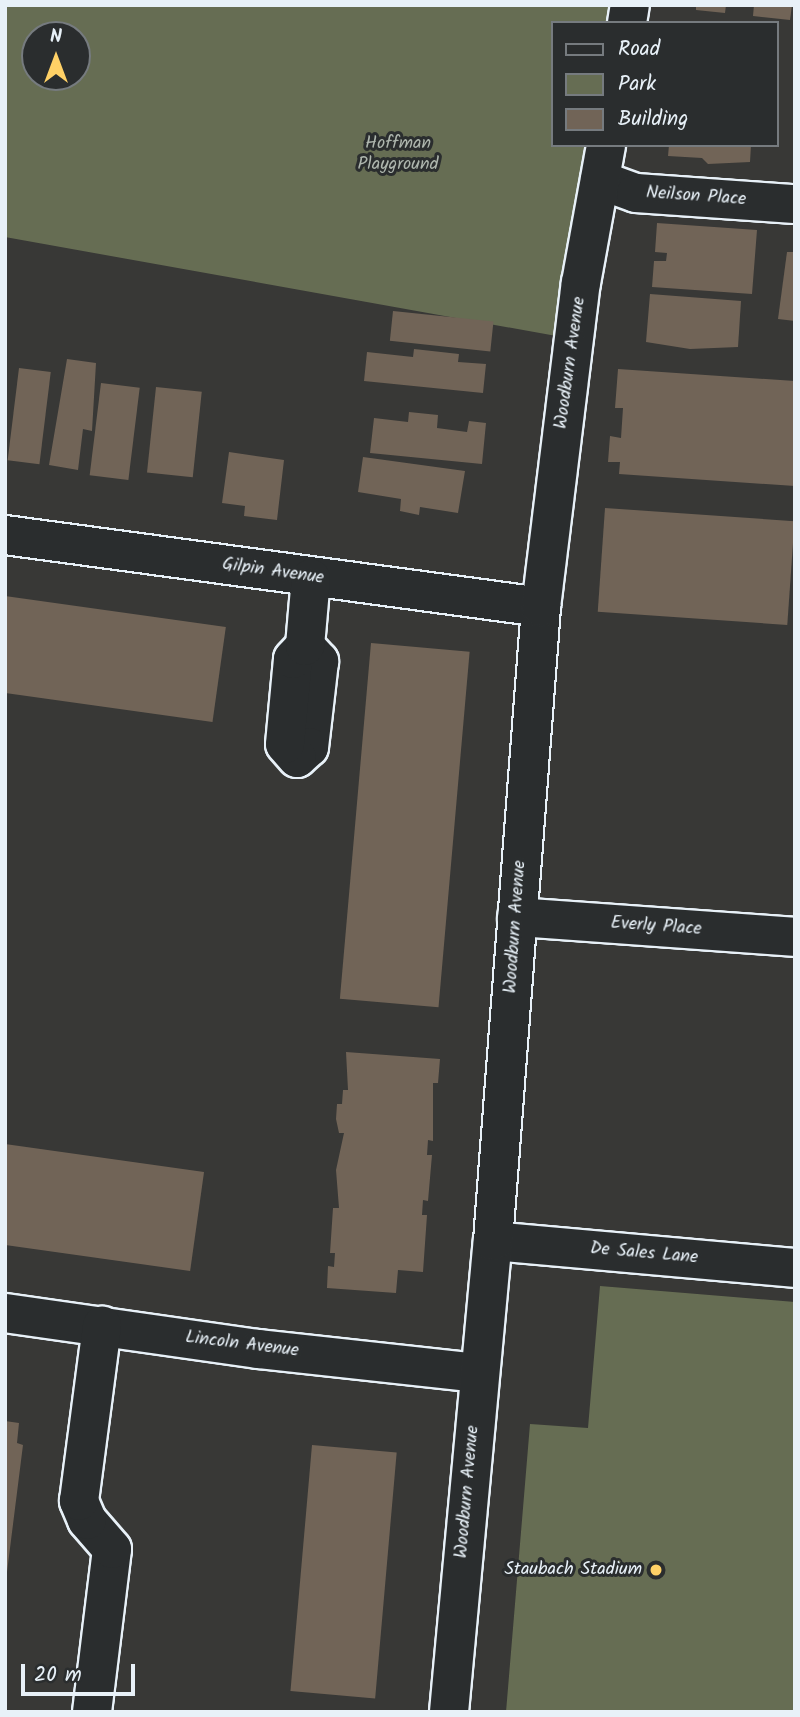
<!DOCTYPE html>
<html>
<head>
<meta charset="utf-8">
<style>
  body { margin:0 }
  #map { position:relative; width:800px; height:1717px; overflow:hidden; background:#383836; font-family:Kalam,sans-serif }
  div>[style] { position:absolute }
  .green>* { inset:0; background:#666d53 }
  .building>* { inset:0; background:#716457; transform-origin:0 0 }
  .roads { filter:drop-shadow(2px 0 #e8f1f8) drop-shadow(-2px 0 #e8f1f8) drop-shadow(0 2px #e8f1f8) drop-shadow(0 -2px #e8f1f8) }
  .minor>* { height:38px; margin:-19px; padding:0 19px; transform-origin:19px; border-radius:19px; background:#2a2d2e }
  .dots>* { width:19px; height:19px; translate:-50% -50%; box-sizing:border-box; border:4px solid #2a2d2e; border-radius:50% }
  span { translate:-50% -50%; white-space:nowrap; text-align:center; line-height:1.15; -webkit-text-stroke:6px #2a2d2e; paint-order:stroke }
  .park-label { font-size:18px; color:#aeb6ae }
  .street-label { font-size:18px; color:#e8f1f8 }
  .poi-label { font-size:18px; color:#e8f1f8 }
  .right { translate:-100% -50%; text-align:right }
  .frame { position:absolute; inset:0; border:7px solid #e8f1f8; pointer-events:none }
  .legend { position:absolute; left:551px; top:21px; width:228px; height:126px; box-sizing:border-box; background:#2a2d2e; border:2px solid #767b7f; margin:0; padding:9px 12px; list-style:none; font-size:21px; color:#e8f1f8 }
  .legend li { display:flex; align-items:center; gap:14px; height:35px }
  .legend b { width:35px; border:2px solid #767b7f }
  .north { position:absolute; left:21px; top:21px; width:70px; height:70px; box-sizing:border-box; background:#2a2d2e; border:2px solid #767b7f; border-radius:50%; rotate:0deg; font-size:19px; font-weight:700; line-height:28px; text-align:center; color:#e8f1f8 }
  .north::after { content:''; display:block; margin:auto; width:24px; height:32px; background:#ffd166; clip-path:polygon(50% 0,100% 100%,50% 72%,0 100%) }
  .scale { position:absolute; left:21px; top:1664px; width:114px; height:32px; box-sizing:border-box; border:4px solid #e8f1f8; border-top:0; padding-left:9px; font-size:21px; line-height:24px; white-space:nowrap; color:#e8f1f8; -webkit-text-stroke:5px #2a2d2e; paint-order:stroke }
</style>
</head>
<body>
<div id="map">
  <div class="green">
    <div style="clip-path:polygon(evenodd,5px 5px,630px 5px,627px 23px,553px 23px,553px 145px,606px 145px,573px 339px,5px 237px,5px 5px,35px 35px,77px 35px,77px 77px,35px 77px,35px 35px)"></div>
    <div style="clip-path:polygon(600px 1286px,795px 1302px,795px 1712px,506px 1712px,530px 1424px,588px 1428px)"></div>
  </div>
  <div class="building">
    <div style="clip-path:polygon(696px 5px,726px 5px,725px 13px,696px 10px)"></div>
    <div style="clip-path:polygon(754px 5px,792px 5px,790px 20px,753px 16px)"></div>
    <div style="clip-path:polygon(669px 145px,751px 145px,750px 162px,708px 164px,702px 158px,668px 156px)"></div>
    <div style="clip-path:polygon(657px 223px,757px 230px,752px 294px,652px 287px,654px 261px,666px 261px,667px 253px,655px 252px)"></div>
    <div style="clip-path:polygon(787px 252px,795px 252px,795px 321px,778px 319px)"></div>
    <div style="clip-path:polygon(650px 294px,741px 301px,738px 347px,690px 349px,646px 342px)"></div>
    <div style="left:393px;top:311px;width:101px;height:30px;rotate:6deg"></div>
    <div style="clip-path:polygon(414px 349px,459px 354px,458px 362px,486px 364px,483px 393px,364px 381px,367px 352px,413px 357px)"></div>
    <div style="clip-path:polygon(67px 359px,96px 363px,92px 431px,83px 429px,78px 470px,49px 465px)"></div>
    <div style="left:19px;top:368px;width:32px;height:93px;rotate:7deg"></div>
    <div style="clip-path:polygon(618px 369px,795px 381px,795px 486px,619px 474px,620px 462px,608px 462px,610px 436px,621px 438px,623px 408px,615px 408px)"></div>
    <div style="left:101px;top:383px;width:39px;height:93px;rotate:7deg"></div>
    <div style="left:156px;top:387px;width:46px;height:86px;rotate:6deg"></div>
    <div style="clip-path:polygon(409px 412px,438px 415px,437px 428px,467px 432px,469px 421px,486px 423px,482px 464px,370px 453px,374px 418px,408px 422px)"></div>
    <div style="clip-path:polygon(229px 452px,284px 460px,277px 520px,244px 516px,245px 506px,222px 503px)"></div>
    <div style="clip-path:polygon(363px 457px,465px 471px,458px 513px,420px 507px,419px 515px,400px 511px,401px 499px,358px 492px)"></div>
    <div style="left:605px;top:508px;width:190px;height:104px;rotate:4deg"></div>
    <div style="left:5px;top:596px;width:223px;height:96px;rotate:8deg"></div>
    <div style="left:371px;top:643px;width:99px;height:357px;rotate:5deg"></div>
    <div style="clip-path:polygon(346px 1052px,440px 1059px,438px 1083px,433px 1083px,433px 1141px,428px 1140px,427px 1155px,432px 1155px,428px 1201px,423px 1200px,422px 1215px,427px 1215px,423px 1272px,398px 1270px,396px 1293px,327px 1288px,328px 1266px,334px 1267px,335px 1253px,330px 1253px,333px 1208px,339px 1208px,336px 1170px,344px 1133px,339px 1133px,336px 1119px,337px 1104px,342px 1104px,343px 1090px,348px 1090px)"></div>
    <div style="left:5px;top:1144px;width:201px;height:100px;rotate:8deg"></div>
    <div style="clip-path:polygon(5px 1421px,19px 1423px,17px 1443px,23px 1445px,7px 1572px)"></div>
    <div style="left:312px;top:1445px;width:85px;height:247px;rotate:5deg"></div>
  </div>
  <div class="roads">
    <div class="minor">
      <div style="left:627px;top:23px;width:18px;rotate:-81deg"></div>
      <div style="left:600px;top:180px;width:38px;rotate:20deg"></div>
      <div style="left:636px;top:193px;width:159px;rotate:4deg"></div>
      <div style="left:5px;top:535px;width:541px;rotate:7.65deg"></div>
      <div style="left:305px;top:646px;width:21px;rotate:47deg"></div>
      <div style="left:319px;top:661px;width:87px;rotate:96.6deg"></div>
      <div style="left:309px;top:747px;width:16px;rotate:137deg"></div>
      <div style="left:297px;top:758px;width:18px;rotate:-131deg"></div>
      <div style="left:285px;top:744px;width:85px;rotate:-84.6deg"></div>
      <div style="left:293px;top:659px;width:18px;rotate:-47deg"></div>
      <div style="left:305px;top:646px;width:68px;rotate:-85deg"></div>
      <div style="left:517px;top:917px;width:279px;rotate:4.1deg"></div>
      <div style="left:493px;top:1241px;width:303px;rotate:5.1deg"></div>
      <div style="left:5px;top:1313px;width:256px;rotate:8.1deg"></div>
      <div style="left:258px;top:1349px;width:222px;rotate:6.2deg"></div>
      <div style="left:92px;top:1712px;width:164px;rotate:-83deg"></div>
      <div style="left:112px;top:1549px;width:38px;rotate:-131deg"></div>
      <div style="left:87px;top:1520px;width:21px;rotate:-113deg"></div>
      <div style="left:79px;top:1501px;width:177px;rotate:-82.5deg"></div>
      <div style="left:449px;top:1712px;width:473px;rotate:-84.7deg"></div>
      <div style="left:493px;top:1241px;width:636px;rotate:-85.67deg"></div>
      <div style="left:541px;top:607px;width:326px;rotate:-83deg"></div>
      <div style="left:581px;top:283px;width:140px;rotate:-79.7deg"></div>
    </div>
  </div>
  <div class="dots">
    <div style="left:656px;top:1570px;background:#ffd166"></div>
  </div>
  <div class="park-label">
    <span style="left:398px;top:155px">Hoffman<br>Playground</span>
  </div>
  <div class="street-label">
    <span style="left:696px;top:197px;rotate:4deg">Neilson Place</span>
    <span style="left:571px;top:363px;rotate:-82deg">Woodburn Avenue</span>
    <span style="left:273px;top:572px;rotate:8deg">Gilpin Avenue</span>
    <span style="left:516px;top:927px;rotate:-86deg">Woodburn Avenue</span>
    <span style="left:656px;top:927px;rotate:4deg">Everly Place</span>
    <span style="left:644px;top:1254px;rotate:5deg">De Sales Lane</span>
    <span style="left:242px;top:1345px;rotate:7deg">Lincoln Avenue</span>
    <span style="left:468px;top:1492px;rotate:-85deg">Woodburn Avenue</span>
  </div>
  <div class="poi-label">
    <span class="right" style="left:642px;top:1570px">Staubach Stadium</span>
  </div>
  <div class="frame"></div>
  <ul class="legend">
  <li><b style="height:9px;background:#2a2d2e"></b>Road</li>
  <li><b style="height:19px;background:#666d53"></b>Park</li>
  <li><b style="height:19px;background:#716457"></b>Building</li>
  </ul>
  <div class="north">N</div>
  <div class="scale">20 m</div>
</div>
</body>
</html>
